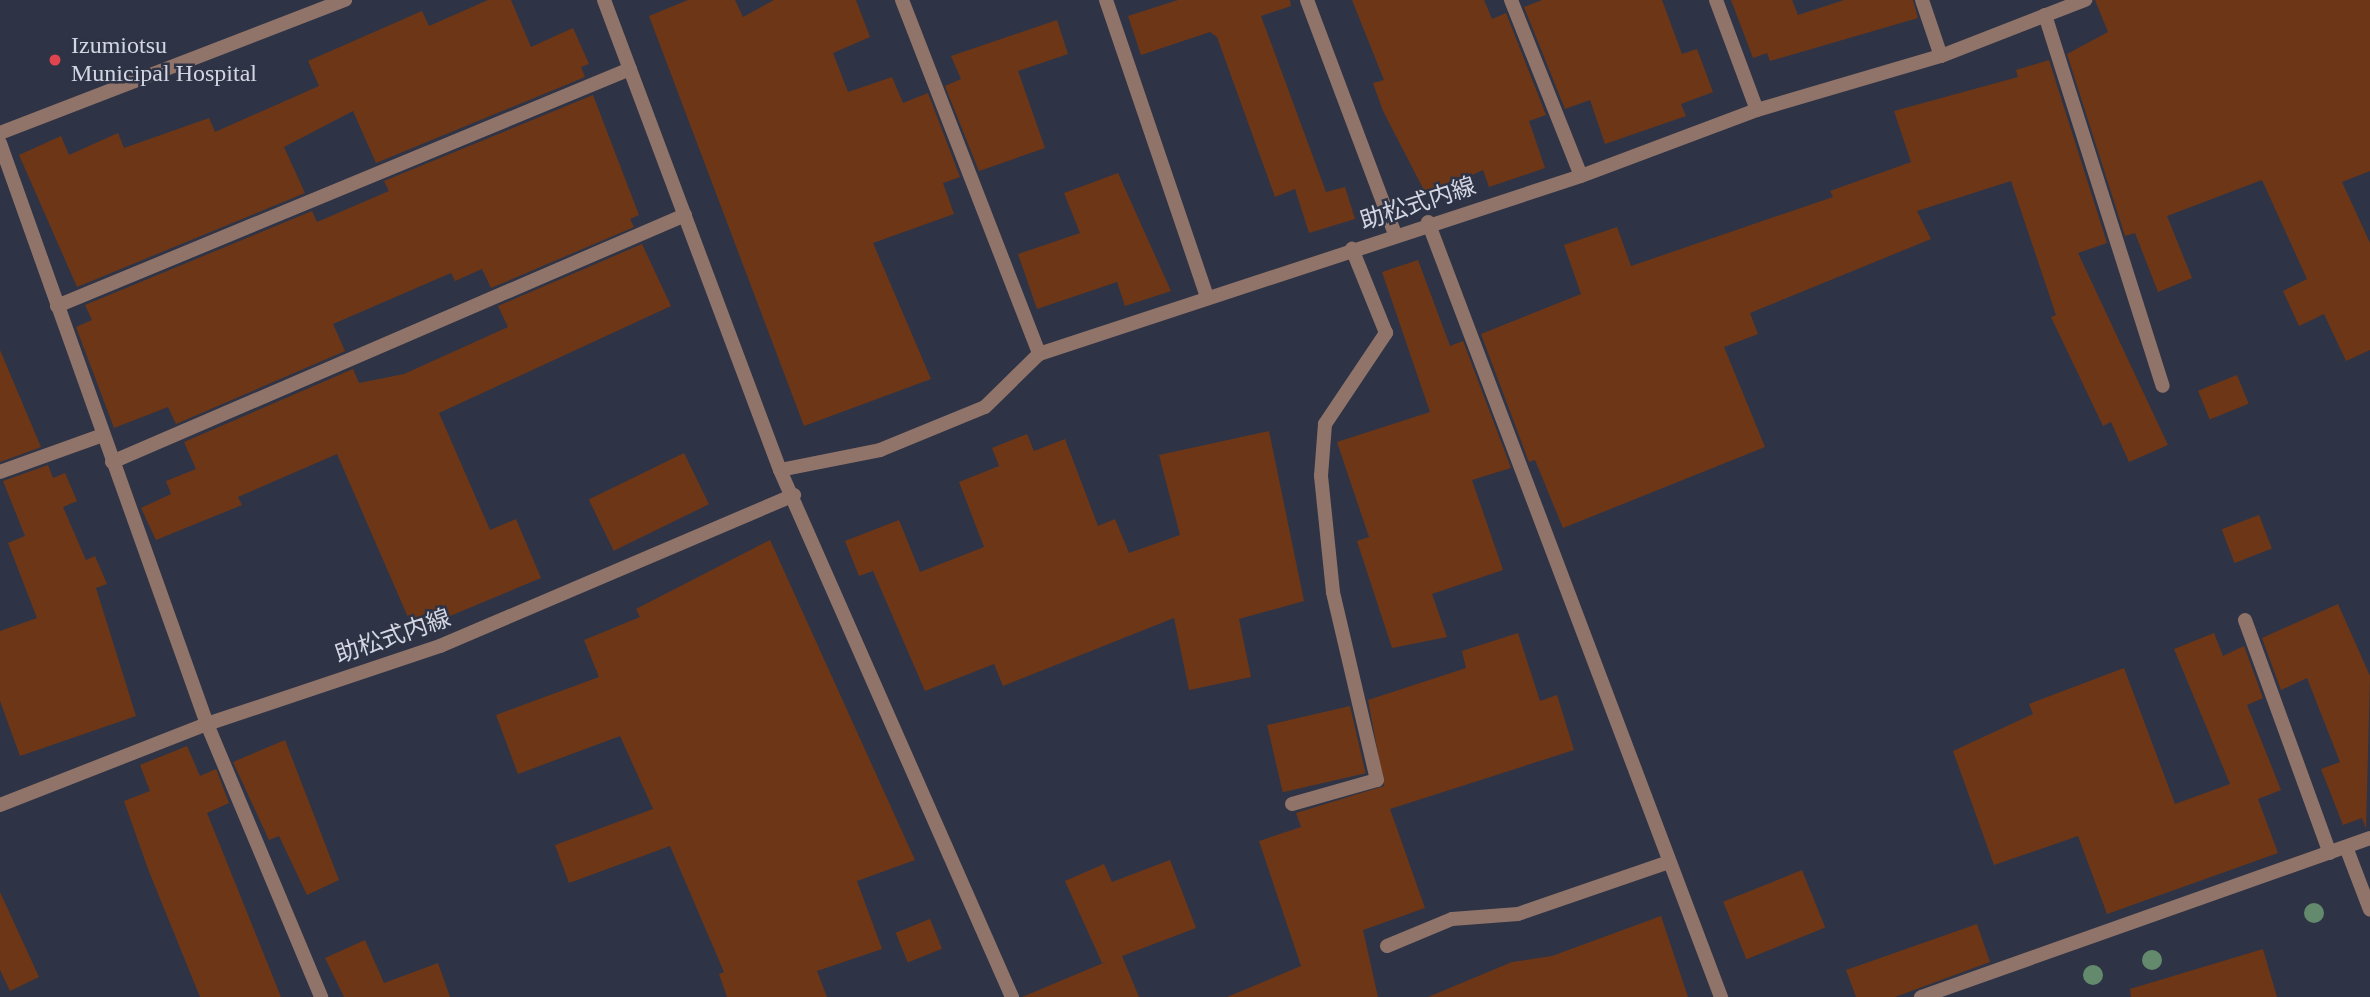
<!DOCTYPE html>
<html>
<head>
<meta charset="utf-8">
<style>
  body { margin:0 }
  #map { position:relative; width:2370px; height:997px; overflow:hidden; background:#2e3345; font-family:"Times New Roman","Noto Sans JP",serif }
  div>[style] { position:absolute }
  .building>* { inset:0; background:#6d3717; transform-origin:0 0 }
  .street>* { height:14px; margin:-7px; padding:0 7px; transform-origin:7px; border-radius:7px; background:#917469 }
  .trees>* { width:20px; height:20px; margin:-10px; border-radius:50%; background:#638a6c }
  .dots>* { width:19px; height:19px; translate:-50% -50%; box-sizing:border-box; border:4px solid #2e3345; border-radius:50% }
  span { translate:-50% -50%; white-space:nowrap; text-align:center; line-height:1.15; -webkit-text-stroke:5px #2e3345; paint-order:stroke }
  .poi-label { font-size:24px; color:#d3d6e2 }
  .left { translate:0 -50%; text-align:left }
  .street-label { font-size:24px; color:#d3d6e2 }
</style>
</head>
<body>
<div id="map">
  <div class="building">
    <div style="clip-path:polygon(488px 0,511px 0,531px 47px,573px 28px,589px 64px,581px 67px,585px 77px,376px 163px,353px 111px,284px 147px,305px 193px,77px 287px,19px 155px,61px 136px,69px 155px,118px 133px,124px 148px,209px 118px,215px 132px,319px 86px,308px 61px,422px 11px,429px 26px)"></div>
    <div style="clip-path:polygon(688px 0,735px 0,743px 17px,774px 0,856px 0,870px 37px,833px 53px,848px 92px,892px 77px,903px 103px,928px 93px,960px 177px,943px 183px,954px 214px,873px 243px,931px 379px,804px 426px,649px 16px)"></div>
    <div style="clip-path:polygon(1178px 0,1290px 0,1291px 6px,1261px 16px,1326px 192px,1345px 187px,1355px 219px,1309px 233px,1295px 189px,1275px 197px,1217px 37px,1210px 32px,1141px 55px,1128px 16px)"></div>
    <div style="clip-path:polygon(1352px 0,1484px 0,1492px 19px,1506px 13px,1546px 115px,1529px 121px,1545px 168px,1489px 187px,1483px 170px,1427px 196px,1383px 111px,1373px 83px,1384px 80px)"></div>
    <div style="clip-path:polygon(1542px 0,1662px 0,1682px 54px,1697px 49px,1713px 92px,1681px 104px,1686px 116px,1605px 144px,1590px 100px,1565px 109px,1524px 7px)"></div>
    <div style="clip-path:polygon(1731px 0,1792px 0,1798px 15px,1844px 0,1913px 0,1918px 18px,1770px 61px,1767px 53px,1753px 58px)"></div>
    <div style="clip-path:polygon(2095px 0,2370px 0,2370px 171px,2342px 182px,2370px 243px,2370px 350px,2346px 361px,2324px 314px,2299px 326px,2283px 291px,2307px 279px,2262px 180px,2167px 216px,2192px 278px,2158px 292px,2135px 233px,2125px 236px,2067px 54px,2108px 32px)"></div>
    <div style="clip-path:polygon(1057px 20px,1068px 54px,1018px 71px,1045px 148px,979px 171px,945px 86px,961px 79px,951px 56px)"></div>
    <div style="clip-path:polygon(2049px 60px,2107px 243px,2078px 253px,2168px 445px,2129px 462px,2111px 422px,2103px 426px,2051px 317px,2056px 315px,2011px 181px,1917px 211px,1931px 239px,1750px 313px,1758px 334px,1724px 347px,1765px 447px,1563px 528px,1535px 460px,1529px 462px,1481px 334px,1581px 294px,1564px 245px,1617px 227px,1631px 266px,1833px 197px,1830px 191px,1911px 162px,1894px 111px,2018px 77px,2016px 70px)"></div>
    <div style="clip-path:polygon(593px 95px,639px 215px,630px 219px,634px 227px,491px 288px,482px 269px,455px 281px,451px 273px,333px 324px,345px 351px,176px 424px,168px 407px,114px 428px,76px 327px,92px 320px,85px 305px,312px 211px,317px 222px,389px 191px,384px 181px)"></div>
    <div style="clip-path:polygon(1118px 173px,1171px 291px,1125px 306px,1117px 282px,1037px 309px,1018px 254px,1080px 233px,1064px 193px)"></div>
    <div style="clip-path:polygon(642px 244px,671px 306px,439px 413px,490px 530px,516px 519px,541px 578px,414px 631px,337px 454px,238px 497px,242px 505px,156px 540px,141px 508px,171px 494px,166px 481px,196px 469px,184px 442px,353px 369px,359px 383px,404px 374px,508px 327px,498px 306px)"></div>
    <div style="clip-path:polygon(1418px 260px,1450px 346px,1463px 341px,1511px 468px,1472px 480px,1503px 570px,1432px 594px,1447px 637px,1392px 648px,1357px 541px,1369px 537px,1337px 442px,1430px 412px,1382px 272px)"></div>
    <div style="clip-path:polygon(0 350px,41px 447px,0 462px)"></div>
    <div style="left:2237px;top:375px;width:31px;height:42px;rotate:68deg"></div>
    <div style="clip-path:polygon(1269px 431px,1304px 601px,1239px 619px,1251px 677px,1189px 690px,1174px 618px,1003px 686px,994px 664px,925px 691px,873px 571px,859px 576px,845px 541px,899px 520px,920px 572px,984px 547px,959px 482px,999px 466px,992px 448px,1027px 434px,1034px 451px,1065px 439px,1098px 526px,1115px 519px,1129px 553px,1180px 535px,1159px 455px)"></div>
    <div style="left:684px;top:453px;width:57px;height:106px;rotate:64deg"></div>
    <div style="clip-path:polygon(48px 465px,53px 478px,65px 473px,77px 501px,63px 507px,86px 560px,95px 556px,107px 584px,96px 588px,136px 716px,20px 756px,0 701px,0 631px,37px 618px,8px 543px,25px 536px,3px 481px)"></div>
    <div style="left:2259px;top:515px;width:36px;height:40px;rotate:69deg"></div>
    <div style="clip-path:polygon(770px 540px,915px 860px,857px 881px,882px 949px,817px 971px,827px 997px,727px 997px,719px 974px,724px 972px,670px 846px,569px 883px,555px 845px,653px 809px,620px 736px,518px 774px,496px 715px,599px 677px,584px 640px,640px 617px,636px 609px)"></div>
    <div style="clip-path:polygon(2338px 604px,2370px 676px,2366px 829px,2362px 818px,2343px 825px,2321px 769px,2340px 762px,2307px 678px,2281px 690px,2262px 638px)"></div>
    <div style="clip-path:polygon(1518px 633px,1540px 701px,1557px 695px,1574px 750px,1390px 809px,1425px 908px,1363px 930px,1378px 997px,1227px 997px,1301px 966px,1259px 841px,1301px 827px,1296px 813px,1384px 786px,1368px 700px,1466px 668px,1462px 651px)"></div>
    <div style="clip-path:polygon(2214px 633px,2223px 656px,2244px 646px,2263px 698px,2247px 705px,2281px 790px,2258px 799px,2278px 853px,2107px 914px,2078px 836px,1994px 865px,1953px 751px,2033px 714px,2029px 704px,2124px 668px,2175px 804px,2230px 784px,2174px 649px)"></div>
    <div style="left:1350px;top:706px;width:69px;height:85px;rotate:77deg"></div>
    <div style="clip-path:polygon(285px 740px,339px 880px,307px 895px,279px 836px,269px 840px,233px 762px)"></div>
    <div style="clip-path:polygon(187px 746px,200px 776px,216px 769px,229px 803px,207px 813px,281px 997px,200px 997px,148px 869px,124px 801px,150px 791px,140px 765px)"></div>
    <div style="clip-path:polygon(1170px 860px,1196px 928px,1122px 956px,1139px 997px,1022px 997px,1108px 961px,1102px 963px,1065px 881px,1104px 864px,1112px 882px)"></div>
    <div style="left:1802px;top:870px;width:62px;height:85px;rotate:68deg"></div>
    <div style="clip-path:polygon(0 892px,39px 977px,10px 991px,0 970px)"></div>
    <div style="clip-path:polygon(1661px 916px,1688px 997px,1428px 997px,1512px 962px,1552px 956px)"></div>
    <div style="left:930px;top:919px;width:32px;height:37px;rotate:68deg"></div>
    <div style="clip-path:polygon(1977px 924px,1990px 962px,1895px 997px,1856px 997px,1846px 970px)"></div>
    <div style="clip-path:polygon(365px 940px,384px 983px,438px 963px,450px 997px,344px 997px,325px 958px)"></div>
    <div style="clip-path:polygon(2263px 949px,2277px 997px,2131px 997px,2130px 989px)"></div>
  </div>
  <div class="street">
    <div style="left:604px;top:0;width:502px;rotate:69.47deg"></div>
    <div style="left:780px;top:470px;width:576px;rotate:66.24deg"></div>
    <div style="left:902px;top:0;width:380px;rotate:68.8deg"></div>
    <div style="left:1106px;top:0;width:311px;rotate:71.2deg"></div>
    <div style="left:1307px;top:0;width:250px;rotate:69.4deg"></div>
    <div style="left:1511px;top:0;width:189px;rotate:68.3deg"></div>
    <div style="left:1716px;top:0;width:117px;rotate:69.6deg"></div>
    <div style="left:1922px;top:0;width:59px;rotate:71.3deg"></div>
    <div style="left:2045px;top:15px;width:389px;rotate:72.4deg"></div>
    <div style="left:0;top:133px;width:370px;rotate:-21.1deg"></div>
    <div style="left:0;top:143px;width:617px;rotate:70.39deg"></div>
    <div style="left:207px;top:724px;width:296px;rotate:67.3deg"></div>
    <div style="left:1428px;top:222px;width:829px;rotate:69.29deg"></div>
    <div style="left:57px;top:306px;width:620px;rotate:-22.47deg"></div>
    <div style="left:112px;top:462px;width:624px;rotate:-23.32deg"></div>
    <div style="left:780px;top:470px;width:102px;rotate:-11.3deg"></div>
    <div style="left:880px;top:450px;width:113px;rotate:-22.3deg"></div>
    <div style="left:985px;top:407px;width:76px;rotate:-44.5deg"></div>
    <div style="left:1039px;top:354px;width:570px;rotate:-18.18deg"></div>
    <div style="left:1581px;top:176px;width:188px;rotate:-20.6deg"></div>
    <div style="left:1757px;top:110px;width:192px;rotate:-16.4deg"></div>
    <div style="left:1941px;top:56px;width:155px;rotate:-21.3deg"></div>
    <div style="left:0;top:472px;width:109px;rotate:-19.8deg"></div>
    <div style="left:2245px;top:620px;width:248px;rotate:70deg"></div>
    <div style="left:1292px;top:804px;width:88px;rotate:-15.8deg"></div>
    <div style="left:1377px;top:780px;width:193px;rotate:-103.2deg"></div>
    <div style="left:1333px;top:592px;width:117px;rotate:-95.9deg"></div>
    <div style="left:1321px;top:476px;width:52px;rotate:-85.6deg"></div>
    <div style="left:1325px;top:424px;width:110px;rotate:-56.2deg"></div>
    <div style="left:1386px;top:333px;width:91px;rotate:-112deg"></div>
    <div style="left:0;top:805px;width:222px;rotate:-21.4deg"></div>
    <div style="left:207px;top:724px;width:246px;rotate:-18.5deg"></div>
    <div style="left:440px;top:646px;width:385px;rotate:-23.1deg"></div>
    <div style="left:2346px;top:847px;width:67px;rotate:69.1deg"></div>
    <div style="left:1387px;top:946px;width:70px;rotate:-22.6deg"></div>
    <div style="left:1452px;top:919px;width:66px;rotate:-4.3deg"></div>
    <div style="left:1518px;top:914px;width:160px;rotate:-19deg"></div>
    <div style="left:1921px;top:997px;width:476px;rotate:-19.5deg"></div>
  </div>
  <div class="trees">
    <div style="left:2314px;top:913px"></div>
    <div style="left:2152px;top:960px"></div>
    <div style="left:2093px;top:975px"></div>
  </div>
  <div class="dots">
    <div style="left:55px;top:60px;background:#e0444e"></div>
  </div>
  <div class="poi-label">
    <span class="left" style="left:71px;top:60px">Izumiotsu<br>Municipal Hospital</span>
  </div>
  <div class="street-label">
    <span style="left:1418px;top:204px;rotate:-18deg">助松式内線</span>
    <span style="left:393px;top:637px;rotate:-19deg">助松式内線</span>
  </div>
</div>
</body>
</html>
